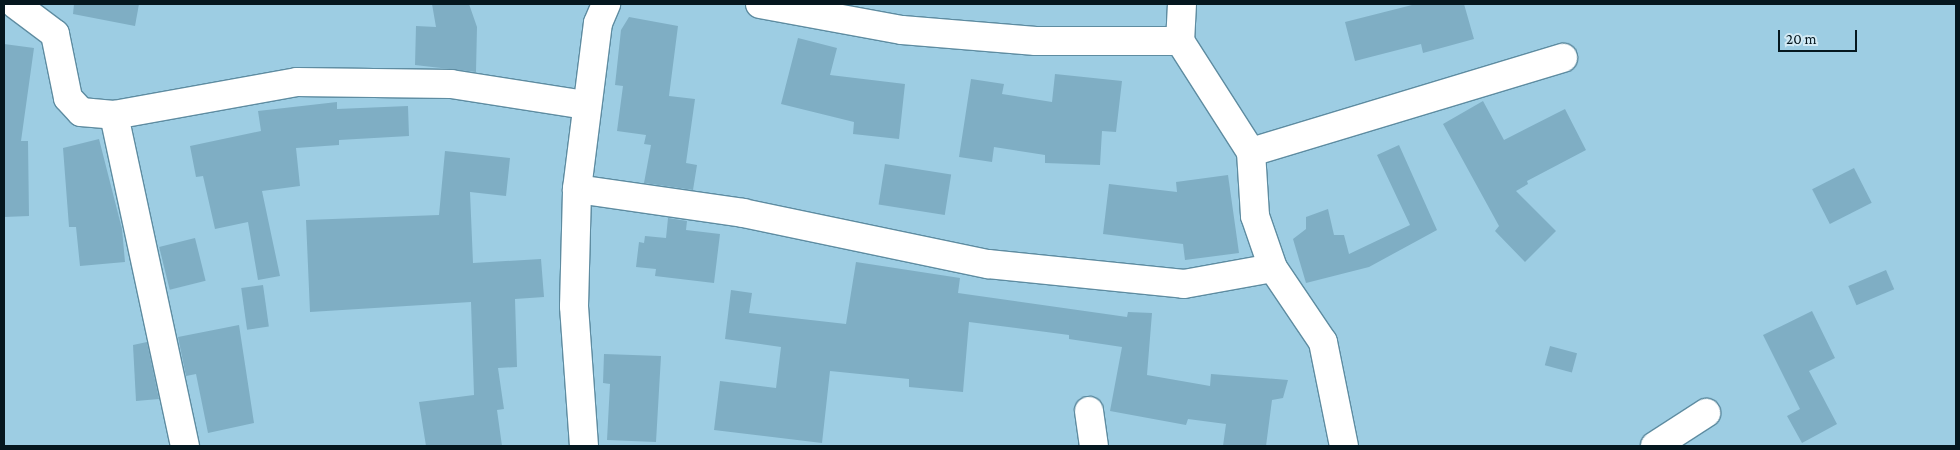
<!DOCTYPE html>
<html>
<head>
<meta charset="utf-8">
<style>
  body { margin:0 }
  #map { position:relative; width:1960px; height:450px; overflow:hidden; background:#9dcde3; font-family:"Crimson Pro",serif }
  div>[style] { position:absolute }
  .building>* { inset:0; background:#7faec4; transform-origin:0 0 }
  .roads { filter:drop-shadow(1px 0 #5e8ca1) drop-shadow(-1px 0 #5e8ca1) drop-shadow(0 1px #5e8ca1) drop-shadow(0 -1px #5e8ca1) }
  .minor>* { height:28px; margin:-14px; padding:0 14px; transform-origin:14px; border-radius:14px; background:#fff }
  span { translate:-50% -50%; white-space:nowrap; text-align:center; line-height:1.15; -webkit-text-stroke:4px #d2eaf5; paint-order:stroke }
  .frame { position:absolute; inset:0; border:5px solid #05171f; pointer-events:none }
  .scale { position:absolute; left:1778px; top:30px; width:79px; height:22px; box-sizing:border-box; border:2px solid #05171f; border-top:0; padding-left:6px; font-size:15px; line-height:18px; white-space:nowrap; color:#05171f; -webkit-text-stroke:4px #d2eaf5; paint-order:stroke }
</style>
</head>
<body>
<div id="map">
  <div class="building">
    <div style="clip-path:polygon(74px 4px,139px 4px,135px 26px,73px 14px)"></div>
    <div style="clip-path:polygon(432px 4px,469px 4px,477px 27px,476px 72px,415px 65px,416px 26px,436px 27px)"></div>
    <div style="clip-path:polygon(1416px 4px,1464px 4px,1474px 39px,1423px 53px,1421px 44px,1355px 61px,1345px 22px)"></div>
    <div style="clip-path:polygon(629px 17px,678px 26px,669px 96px,695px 99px,686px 163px,697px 165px,693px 190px,644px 183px,651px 145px,644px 144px,646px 135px,617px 131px,623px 86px,615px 85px,621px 30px)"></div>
    <div style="clip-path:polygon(798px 38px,837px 48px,830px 75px,905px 84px,899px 139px,853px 134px,854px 122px,781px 104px)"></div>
    <div style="clip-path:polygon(4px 44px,34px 48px,21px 141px,28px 141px,29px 216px,4px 217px)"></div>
    <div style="clip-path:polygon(1055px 74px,1122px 81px,1116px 132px,1102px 131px,1100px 165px,1045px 163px,1045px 155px,994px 147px,992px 162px,959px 157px,971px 79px,1004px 84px,1002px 94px,1052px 102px)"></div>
    <div style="clip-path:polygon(1483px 101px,1504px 140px,1565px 109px,1586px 150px,1527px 181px,1528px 184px,1516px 191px,1556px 231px,1525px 262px,1495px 231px,1499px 226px,1443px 124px)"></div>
    <div style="clip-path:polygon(337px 102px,337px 109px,408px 106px,409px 136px,339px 140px,339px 145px,296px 148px,300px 186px,262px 191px,280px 276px,258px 280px,248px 222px,215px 229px,203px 176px,196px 177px,190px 146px,261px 131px,258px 111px)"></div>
    <div style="clip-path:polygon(99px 139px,122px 229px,125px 262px,80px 266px,76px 227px,69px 227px,63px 148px)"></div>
    <div style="clip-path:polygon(1399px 145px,1437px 230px,1369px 267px,1306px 283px,1293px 239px,1306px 229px,1306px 217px,1328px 209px,1334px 235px,1344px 235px,1349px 254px,1410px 225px,1377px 155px)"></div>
    <div style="clip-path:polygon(445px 151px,510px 158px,506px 196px,470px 192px,473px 263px,541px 259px,544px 297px,515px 299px,517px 367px,498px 368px,504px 409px,497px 410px,502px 446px,426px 446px,419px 402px,474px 395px,471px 302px,310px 312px,306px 220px,439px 215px)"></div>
    <div style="left:885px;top:164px;width:67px;height:41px;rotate:9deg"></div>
    <div style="left:1854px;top:168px;width:39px;height:47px;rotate:63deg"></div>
    <div style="clip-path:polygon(1228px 175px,1239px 253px,1185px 260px,1183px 244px,1103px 234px,1109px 184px,1177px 192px,1176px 182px)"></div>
    <div style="clip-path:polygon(668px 218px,687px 221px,686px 230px,720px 234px,714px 283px,655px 276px,656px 269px,636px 267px,639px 242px,644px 243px,645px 236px,666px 238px)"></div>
    <div style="left:195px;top:238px;width:44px;height:37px;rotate:76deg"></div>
    <div style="clip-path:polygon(856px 262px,960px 278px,958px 293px,1127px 317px,1128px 312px,1152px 313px,1147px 375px,1210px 386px,1211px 374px,1288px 380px,1283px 398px,1272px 400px,1266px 446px,1223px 446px,1226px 424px,1188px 419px,1186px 425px,1110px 411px,1122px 347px,1069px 339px,1069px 335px,969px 322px,963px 392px,909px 387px,909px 379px,830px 371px,822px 443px,714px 430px,720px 381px,776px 388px,781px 347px,725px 339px,731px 290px,752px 293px,749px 313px,846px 324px)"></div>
    <div style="left:1886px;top:270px;width:21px;height:41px;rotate:67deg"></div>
    <div style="left:263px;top:285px;width:42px;height:22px;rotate:82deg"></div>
    <div style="clip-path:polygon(1812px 311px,1835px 358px,1809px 371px,1837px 424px,1802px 443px,1787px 416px,1800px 409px,1763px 335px)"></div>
    <div style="clip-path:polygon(239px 325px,254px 423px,208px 433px,196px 374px,186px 376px,178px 337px)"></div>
    <div style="clip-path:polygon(147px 342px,159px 399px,136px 401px,133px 345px)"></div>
    <div style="left:1550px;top:346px;width:28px;height:20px;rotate:15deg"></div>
    <div style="clip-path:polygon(604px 354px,661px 356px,656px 442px,607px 440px,610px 384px,603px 383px)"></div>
  </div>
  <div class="roads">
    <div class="minor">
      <div style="left:15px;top:4px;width:50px;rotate:36.9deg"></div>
      <div style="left:55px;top:34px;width:65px;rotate:78.5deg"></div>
      <div style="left:68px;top:98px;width:19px;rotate:47deg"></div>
      <div style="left:81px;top:112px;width:33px;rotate:5deg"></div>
      <div style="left:114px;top:115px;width:186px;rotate:-10.2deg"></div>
      <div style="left:297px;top:82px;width:154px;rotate:0.7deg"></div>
      <div style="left:451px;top:84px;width:136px;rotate:8.9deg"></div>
      <div style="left:760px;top:4px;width:144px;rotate:10.4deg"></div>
      <div style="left:902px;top:30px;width:134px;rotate:4.7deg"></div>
      <div style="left:1036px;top:41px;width:144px"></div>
      <div style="left:1182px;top:4px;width:37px;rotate:93deg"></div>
      <div style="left:1180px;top:41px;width:132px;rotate:57.4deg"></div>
      <div style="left:1251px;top:152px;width:64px;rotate:86.4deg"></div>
      <div style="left:1255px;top:216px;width:55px;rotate:70.9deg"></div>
      <div style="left:1273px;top:268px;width:89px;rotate:56deg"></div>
      <div style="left:1323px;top:342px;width:106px;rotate:78.6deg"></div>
      <div style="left:114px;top:115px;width:339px;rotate:77.9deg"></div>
      <div style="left:1251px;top:152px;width:326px;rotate:-16.8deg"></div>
      <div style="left:577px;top:189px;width:168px;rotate:8.2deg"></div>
      <div style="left:743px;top:213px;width:250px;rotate:11.8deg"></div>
      <div style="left:988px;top:264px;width:197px;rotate:5.8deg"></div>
      <div style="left:1184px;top:284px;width:90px;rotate:-10.2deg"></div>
      <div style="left:1089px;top:411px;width:35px;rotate:82deg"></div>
      <div style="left:584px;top:446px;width:140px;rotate:-94.1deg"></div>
      <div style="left:574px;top:306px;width:117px;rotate:-88.5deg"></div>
      <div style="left:577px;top:189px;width:167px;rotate:-82.8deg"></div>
      <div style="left:598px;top:23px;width:21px;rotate:-67deg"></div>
      <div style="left:1655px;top:446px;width:61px;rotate:-32.9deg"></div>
    </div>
  </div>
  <div class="frame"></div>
  <div class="scale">20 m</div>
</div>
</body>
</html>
